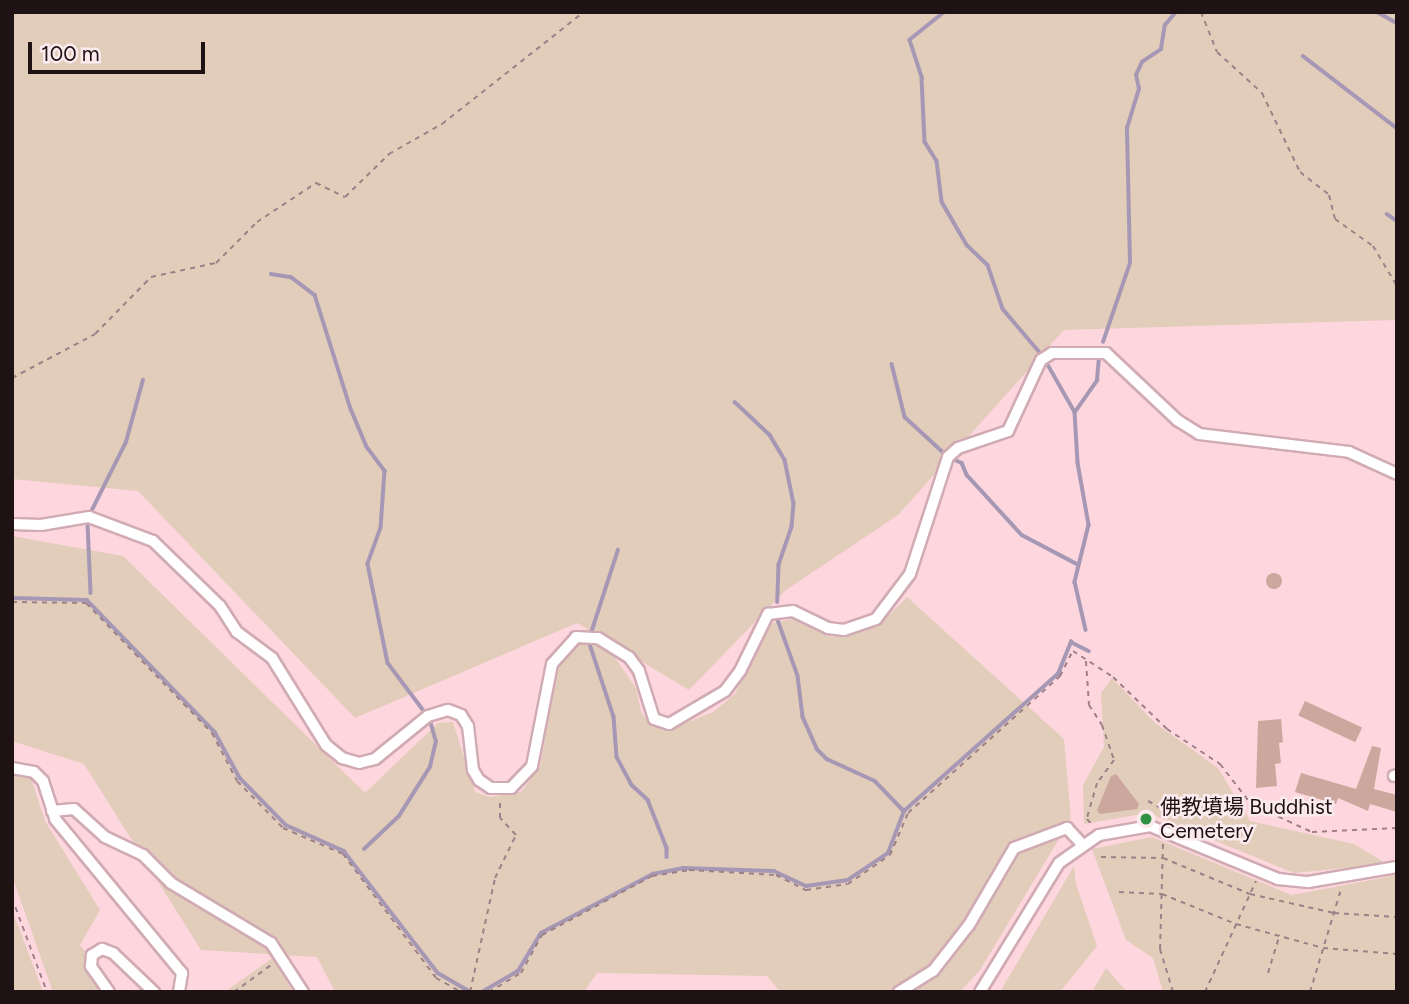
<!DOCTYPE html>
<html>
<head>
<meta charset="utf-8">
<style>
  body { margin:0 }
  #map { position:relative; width:1409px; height:1004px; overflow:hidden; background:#fed6de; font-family:Figtree,"Noto Sans TC",sans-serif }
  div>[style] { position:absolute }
  .green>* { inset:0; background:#e2cdbb }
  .stream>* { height:3.5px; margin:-1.75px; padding:0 1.75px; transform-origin:1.75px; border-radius:1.75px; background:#a698b5 }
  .building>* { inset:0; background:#cca79e; transform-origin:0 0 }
  .round { border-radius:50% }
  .path>* { height:2px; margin-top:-1px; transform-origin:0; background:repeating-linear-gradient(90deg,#9d8187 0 5px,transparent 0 10px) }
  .roads { filter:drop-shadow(2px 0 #d1abb3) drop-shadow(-2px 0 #d1abb3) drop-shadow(0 2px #d1abb3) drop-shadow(0 -2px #d1abb3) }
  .minor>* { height:10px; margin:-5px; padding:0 5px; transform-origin:5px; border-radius:5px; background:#fff }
  .dots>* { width:19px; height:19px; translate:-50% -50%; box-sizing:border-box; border:4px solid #fbebee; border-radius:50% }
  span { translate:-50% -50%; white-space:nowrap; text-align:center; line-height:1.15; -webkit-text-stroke:5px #fbebee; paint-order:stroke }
  .poi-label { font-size:21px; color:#1f1215 }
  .left { translate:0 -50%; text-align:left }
  .frame { position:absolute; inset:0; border:14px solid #1f1215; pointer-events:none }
  .scale { position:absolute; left:28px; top:42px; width:177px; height:32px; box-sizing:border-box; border:4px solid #1f1215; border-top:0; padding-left:9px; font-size:21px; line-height:24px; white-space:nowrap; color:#1f1215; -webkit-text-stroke:5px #fbebee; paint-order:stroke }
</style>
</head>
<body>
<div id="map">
  <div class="green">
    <div style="clip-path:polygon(12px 12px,1397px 12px,1397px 320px,1064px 330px,898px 515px,786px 590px,689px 690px,577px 623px,355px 718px,138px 491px,12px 479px)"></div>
    <div style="clip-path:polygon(12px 536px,123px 556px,365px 793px,438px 723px,453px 722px,475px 792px,490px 797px,521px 792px,540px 767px,557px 670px,573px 646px,588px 642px,611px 652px,636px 688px,641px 712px,651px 724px,665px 731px,713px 712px,735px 694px,769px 624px,792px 619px,832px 637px,877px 627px,907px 597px,1064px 739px,1071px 819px,980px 970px,960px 992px,780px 992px,767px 976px,597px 973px,584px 992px,335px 992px,317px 957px,201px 950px,84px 764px,12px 741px)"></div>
    <div style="clip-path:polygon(1112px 678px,1155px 723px,1218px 768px,1250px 821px,1354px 844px,1387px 864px,1294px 873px,1148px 813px,1084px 824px,1083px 785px,1104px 747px,1101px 693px)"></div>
    <div style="clip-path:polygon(29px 772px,45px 821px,100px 910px,80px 945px,118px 992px,53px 992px,12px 876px,12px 774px)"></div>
    <div style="clip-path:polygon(1152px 837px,1292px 895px,1397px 875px,1397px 992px,1163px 992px,1153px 958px,1126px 940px,1092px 849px)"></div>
    <div style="clip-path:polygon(1074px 866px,1076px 884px,1097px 946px,1060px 992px,1000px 992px)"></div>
    <div style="clip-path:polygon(12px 911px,21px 933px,43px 992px,12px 992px)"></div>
    <div style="clip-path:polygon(274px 957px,292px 992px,225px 992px)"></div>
    <div style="clip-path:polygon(1106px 968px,1127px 992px,1092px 992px)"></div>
  </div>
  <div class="stream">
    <div style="left:945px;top:12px;width:45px;rotate:141.3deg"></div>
    <div style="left:910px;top:40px;width:40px;rotate:72deg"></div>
    <div style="left:922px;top:78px;width:64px;rotate:87.3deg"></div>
    <div style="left:925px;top:142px;width:22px;rotate:58deg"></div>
    <div style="left:937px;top:161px;width:41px;rotate:83deg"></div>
    <div style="left:942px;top:202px;width:50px;rotate:59.8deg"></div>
    <div style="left:967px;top:245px;width:29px;rotate:44deg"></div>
    <div style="left:988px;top:265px;width:46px;rotate:71.2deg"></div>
    <div style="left:1003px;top:309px;width:60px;rotate:49.7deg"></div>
    <div style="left:1377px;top:12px;width:23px;rotate:29deg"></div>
    <div style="left:1303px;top:56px;width:118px;rotate:37.5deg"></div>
    <div style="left:1387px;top:214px;width:12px;rotate:35deg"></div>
    <div style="left:271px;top:274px;width:20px;rotate:9deg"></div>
    <div style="left:291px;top:277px;width:30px;rotate:37deg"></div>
    <div style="left:315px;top:295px;width:120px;rotate:72.5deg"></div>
    <div style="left:351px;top:409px;width:41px;rotate:67.2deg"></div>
    <div style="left:367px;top:447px;width:30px;rotate:53deg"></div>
    <div style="left:385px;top:471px;width:57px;rotate:94deg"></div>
    <div style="left:381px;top:528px;width:38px;rotate:110deg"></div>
    <div style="left:368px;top:564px;width:101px;rotate:78.6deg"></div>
    <div style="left:388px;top:663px;width:60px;rotate:53.1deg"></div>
    <div style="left:1103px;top:342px;width:83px;rotate:-71.1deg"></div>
    <div style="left:1130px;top:263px;width:135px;rotate:-91.3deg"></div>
    <div style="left:1127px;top:128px;width:41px;rotate:-72.9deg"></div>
    <div style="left:1139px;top:89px;width:14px;rotate:-102deg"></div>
    <div style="left:1136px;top:75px;width:14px;rotate:-65deg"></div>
    <div style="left:1142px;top:62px;width:23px;rotate:-34deg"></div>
    <div style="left:1161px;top:49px;width:24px;rotate:-81deg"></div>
    <div style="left:1165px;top:25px;width:17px;rotate:-50deg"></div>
    <div style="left:1047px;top:363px;width:56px;rotate:60.3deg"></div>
    <div style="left:1075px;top:412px;width:51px;rotate:86.6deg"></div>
    <div style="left:1078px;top:463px;width:63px;rotate:79.9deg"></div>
    <div style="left:1089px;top:525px;width:59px;rotate:103.8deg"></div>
    <div style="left:1075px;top:582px;width:49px;rotate:77.1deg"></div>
    <div style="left:892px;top:364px;width:55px;rotate:76.2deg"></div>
    <div style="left:905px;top:417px;width:56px;rotate:42.8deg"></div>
    <div style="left:735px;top:402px;width:48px;rotate:43.3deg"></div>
    <div style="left:770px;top:435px;width:29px;rotate:59deg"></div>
    <div style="left:785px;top:460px;width:45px;rotate:78.4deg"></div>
    <div style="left:794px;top:504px;width:23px;rotate:95deg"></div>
    <div style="left:792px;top:527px;width:40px;rotate:108.9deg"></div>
    <div style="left:779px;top:565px;width:37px;rotate:92deg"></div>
    <div style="left:1075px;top:412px;width:39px;rotate:-55deg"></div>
    <div style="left:1097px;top:380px;width:22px;rotate:-85deg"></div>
    <div style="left:953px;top:459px;width:10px;rotate:24deg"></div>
    <div style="left:962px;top:463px;width:13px;rotate:67deg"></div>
    <div style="left:967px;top:475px;width:81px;rotate:47.5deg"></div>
    <div style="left:1022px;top:535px;width:62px;rotate:27.8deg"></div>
    <div style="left:91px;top:512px;width:78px;rotate:-63.4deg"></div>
    <div style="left:126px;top:442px;width:64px;rotate:-74.7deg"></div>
    <div style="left:88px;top:524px;width:69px;rotate:87.5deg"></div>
    <div style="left:12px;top:598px;width:75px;rotate:1.5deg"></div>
    <div style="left:87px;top:600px;width:184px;rotate:45.9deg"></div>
    <div style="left:215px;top:732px;width:52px;rotate:61.5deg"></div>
    <div style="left:240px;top:778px;width:66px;rotate:45.6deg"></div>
    <div style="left:286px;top:825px;width:64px;rotate:24.1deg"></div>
    <div style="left:344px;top:851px;width:154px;rotate:52.4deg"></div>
    <div style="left:438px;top:973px;width:38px;rotate:30deg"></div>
    <div style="left:778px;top:620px;width:59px;rotate:70.3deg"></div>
    <div style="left:798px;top:676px;width:41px;rotate:83deg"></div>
    <div style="left:803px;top:717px;width:35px;rotate:66deg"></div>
    <div style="left:817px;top:749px;width:14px;rotate:45deg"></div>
    <div style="left:827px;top:759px;width:53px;rotate:24.6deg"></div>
    <div style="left:875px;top:781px;width:42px;rotate:46deg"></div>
    <div style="left:592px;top:630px;width:84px;rotate:-72deg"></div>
    <div style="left:589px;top:641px;width:80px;rotate:71.8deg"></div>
    <div style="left:614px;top:717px;width:40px;rotate:85.7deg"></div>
    <div style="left:617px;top:757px;width:32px;rotate:62deg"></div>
    <div style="left:632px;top:785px;width:22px;rotate:43deg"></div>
    <div style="left:648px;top:800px;width:52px;rotate:68.4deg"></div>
    <div style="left:667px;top:848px;width:9px;rotate:90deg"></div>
    <div style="left:364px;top:849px;width:48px;rotate:-43.3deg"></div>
    <div style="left:399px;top:816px;width:58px;rotate:-57.7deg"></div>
    <div style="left:430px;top:767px;width:26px;rotate:-77deg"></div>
    <div style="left:436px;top:742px;width:19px;rotate:-106deg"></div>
    <div style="left:482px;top:992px;width:42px;rotate:-30.3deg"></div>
    <div style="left:518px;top:971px;width:44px;rotate:-58.8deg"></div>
    <div style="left:541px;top:933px;width:127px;rotate:-27.8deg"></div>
    <div style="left:653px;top:874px;width:31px;rotate:-11deg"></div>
    <div style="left:683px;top:868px;width:91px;rotate:1.9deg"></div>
    <div style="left:774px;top:871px;width:35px;rotate:25deg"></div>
    <div style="left:806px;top:886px;width:42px;rotate:-8.1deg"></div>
    <div style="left:848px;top:880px;width:48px;rotate:-34deg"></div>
    <div style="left:888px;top:853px;width:45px;rotate:-69.1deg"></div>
    <div style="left:904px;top:811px;width:206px;rotate:-41.7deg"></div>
    <div style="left:1058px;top:674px;width:35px;rotate:-68deg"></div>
    <div style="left:1071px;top:642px;width:20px;rotate:27deg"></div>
  </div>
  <div class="building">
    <div class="round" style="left:1266px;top:573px;width:16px;height:16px"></div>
    <div style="left:1305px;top:701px;width:63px;height:16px;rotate:25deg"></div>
    <div style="clip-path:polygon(1281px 719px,1283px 742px,1279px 743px,1281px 763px,1275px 764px,1277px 786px,1256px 788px,1258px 721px)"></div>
    <div style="clip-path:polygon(1372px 746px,1381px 748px,1374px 789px,1397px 795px,1397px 812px,1370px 804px,1368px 811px,1338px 798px,1336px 804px,1295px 792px,1301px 773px,1356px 789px)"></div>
    <div style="clip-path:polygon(1116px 774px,1139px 804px,1137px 809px,1100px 814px,1097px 810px,1111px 776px)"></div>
  </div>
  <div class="path">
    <div style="left:1201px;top:12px;width:43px;rotate:68.2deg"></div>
    <div style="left:1217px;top:52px;width:61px;rotate:42.3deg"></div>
    <div style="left:1262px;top:93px;width:88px;rotate:64.3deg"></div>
    <div style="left:1300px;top:172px;width:37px;rotate:38deg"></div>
    <div style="left:1329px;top:195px;width:25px;rotate:76deg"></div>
    <div style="left:1335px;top:219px;width:47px;rotate:35.4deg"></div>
    <div style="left:1373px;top:246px;width:47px;rotate:59deg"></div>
    <div style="left:12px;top:378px;width:94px;rotate:-27.9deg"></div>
    <div style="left:95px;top:334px;width:80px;rotate:-45.5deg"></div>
    <div style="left:151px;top:277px;width:66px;rotate:-12.2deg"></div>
    <div style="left:216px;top:263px;width:58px;rotate:-45deg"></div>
    <div style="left:257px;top:222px;width:71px;rotate:-33.5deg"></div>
    <div style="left:316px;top:183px;width:32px;rotate:26deg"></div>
    <div style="left:345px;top:197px;width:62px;rotate:-44.3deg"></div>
    <div style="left:389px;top:154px;width:61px;rotate:-29.5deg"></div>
    <div style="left:442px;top:124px;width:181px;rotate:-38.3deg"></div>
    <div style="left:12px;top:602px;width:74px;rotate:0.8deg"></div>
    <div style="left:86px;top:603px;width:181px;rotate:45.9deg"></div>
    <div style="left:212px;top:733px;width:54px;rotate:62.5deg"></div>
    <div style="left:237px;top:781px;width:66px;rotate:45.6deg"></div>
    <div style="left:283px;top:828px;width:65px;rotate:23.4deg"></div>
    <div style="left:343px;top:854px;width:155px;rotate:53.1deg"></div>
    <div style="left:436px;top:978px;width:29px;rotate:29deg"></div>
    <div style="left:1086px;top:661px;width:44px;rotate:86.1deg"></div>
    <div style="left:1089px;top:705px;width:24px;rotate:57deg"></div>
    <div style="left:1102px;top:725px;width:37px;rotate:71deg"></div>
    <div style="left:1114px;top:760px;width:29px;rotate:126deg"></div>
    <div style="left:1097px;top:783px;width:37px;rotate:106deg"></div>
    <div style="left:1087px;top:819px;width:9px;rotate:49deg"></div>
    <div style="left:1148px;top:801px;width:21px;rotate:28deg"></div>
    <div style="left:1167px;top:811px;width:9px;rotate:77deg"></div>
    <div style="left:1163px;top:844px;width:105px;rotate:91.6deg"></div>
    <div style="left:1160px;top:949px;width:45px;rotate:73.2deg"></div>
    <div style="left:1101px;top:857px;width:62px;rotate:0.9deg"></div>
    <div style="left:1163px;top:858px;width:94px;rotate:22.5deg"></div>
    <div style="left:1250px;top:894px;width:86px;rotate:12.7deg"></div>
    <div style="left:1334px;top:913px;width:63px;rotate:3.6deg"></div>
    <div style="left:1119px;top:892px;width:43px;rotate:2.7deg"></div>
    <div style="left:1162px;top:894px;width:80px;rotate:22.1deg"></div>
    <div style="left:1236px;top:924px;width:90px;rotate:15.4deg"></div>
    <div style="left:1323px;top:948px;width:74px;rotate:4.6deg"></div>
    <div style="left:12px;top:898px;width:100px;rotate:69.6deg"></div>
    <div style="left:1268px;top:973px;width:37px;rotate:-73deg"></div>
    <div style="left:234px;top:992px;width:46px;rotate:-36.1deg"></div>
    <div style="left:470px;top:992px;width:117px;rotate:-77.6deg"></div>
    <div style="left:495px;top:878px;width:48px;rotate:-64deg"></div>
    <div style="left:516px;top:835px;width:23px;rotate:-133deg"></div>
    <div style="left:500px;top:818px;width:18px;rotate:-90deg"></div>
    <div style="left:489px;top:992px;width:37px;rotate:-31deg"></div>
    <div style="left:521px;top:973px;width:43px;rotate:-61.1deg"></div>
    <div style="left:542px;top:935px;width:125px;rotate:-28.2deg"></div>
    <div style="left:652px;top:876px;width:37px;rotate:-9deg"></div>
    <div style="left:689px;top:870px;width:87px;rotate:3.3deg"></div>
    <div style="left:776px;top:875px;width:34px;rotate:27deg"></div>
    <div style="left:806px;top:890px;width:42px;rotate:-8.1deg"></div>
    <div style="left:848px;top:884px;width:51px;rotate:-34.6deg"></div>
    <div style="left:890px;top:855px;width:46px;rotate:-66.8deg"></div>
    <div style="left:908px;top:813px;width:205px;rotate:-42deg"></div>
    <div style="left:1060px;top:676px;width:28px;rotate:-63deg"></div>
    <div style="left:1073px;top:651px;width:48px;rotate:33deg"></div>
    <div style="left:1113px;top:677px;width:75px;rotate:43.9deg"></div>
    <div style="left:1167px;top:729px;width:64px;rotate:33.4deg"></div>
    <div style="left:1220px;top:764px;width:51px;rotate:52.2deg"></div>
    <div style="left:1251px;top:804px;width:67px;rotate:24.7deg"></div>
    <div style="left:1312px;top:832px;width:85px;rotate:-2.7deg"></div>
    <div style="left:1205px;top:992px;width:122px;rotate:-65.3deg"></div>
    <div style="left:1310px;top:992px;width:108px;rotate:-73.2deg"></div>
  </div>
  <div class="roads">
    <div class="minor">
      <div style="left:12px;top:524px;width:29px;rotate:2deg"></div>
      <div style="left:41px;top:525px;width:49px;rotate:-9.5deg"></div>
      <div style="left:89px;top:517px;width:68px;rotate:20.6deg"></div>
      <div style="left:153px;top:541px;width:93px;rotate:44.1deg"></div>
      <div style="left:220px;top:606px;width:31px;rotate:57deg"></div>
      <div style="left:237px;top:632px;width:44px;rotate:36.6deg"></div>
      <div style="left:272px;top:658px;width:102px;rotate:58.2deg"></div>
      <div style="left:326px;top:745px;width:21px;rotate:39deg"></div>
      <div style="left:342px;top:758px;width:18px;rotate:16deg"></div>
      <div style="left:359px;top:763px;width:16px;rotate:-14deg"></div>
      <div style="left:375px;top:759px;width:68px;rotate:-39.1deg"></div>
      <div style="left:428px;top:716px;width:21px;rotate:-17deg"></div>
      <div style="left:448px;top:710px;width:14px;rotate:21deg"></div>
      <div style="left:461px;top:715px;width:13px;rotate:58deg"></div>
      <div style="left:468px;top:726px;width:44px;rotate:83.5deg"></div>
      <div style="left:473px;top:770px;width:12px;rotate:59deg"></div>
      <div style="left:479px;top:780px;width:14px;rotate:34deg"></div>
      <div style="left:491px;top:788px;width:20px"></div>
      <div style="left:511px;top:788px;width:30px;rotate:-46deg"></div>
      <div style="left:532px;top:766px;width:104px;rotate:-78.9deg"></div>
      <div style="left:552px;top:664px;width:36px;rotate:-48deg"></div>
      <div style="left:576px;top:637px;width:22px;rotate:3deg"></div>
      <div style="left:598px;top:638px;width:36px;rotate:32deg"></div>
      <div style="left:629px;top:657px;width:17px;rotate:54deg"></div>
      <div style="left:639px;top:671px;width:50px;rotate:72.6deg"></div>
      <div style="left:654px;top:719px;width:16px;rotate:18deg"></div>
      <div style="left:669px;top:724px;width:65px;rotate:-30.5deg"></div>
      <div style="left:725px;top:691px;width:25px;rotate:-53deg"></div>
      <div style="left:740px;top:671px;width:64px;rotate:-63.8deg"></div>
      <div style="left:768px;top:614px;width:25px;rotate:-7deg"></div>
      <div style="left:793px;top:611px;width:39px;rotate:26deg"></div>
      <div style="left:828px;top:628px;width:16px;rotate:7deg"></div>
      <div style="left:844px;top:630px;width:34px;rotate:-19deg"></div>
      <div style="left:876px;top:619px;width:56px;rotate:-52.9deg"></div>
      <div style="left:910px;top:574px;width:123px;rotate:-72deg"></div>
      <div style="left:948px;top:457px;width:13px;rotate:-42deg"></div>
      <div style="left:958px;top:448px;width:53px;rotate:-18.8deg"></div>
      <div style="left:1008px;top:431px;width:78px;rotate:-65.1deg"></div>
      <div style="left:1041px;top:360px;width:13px;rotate:-32deg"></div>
      <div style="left:1052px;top:353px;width:54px"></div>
      <div style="left:1106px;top:353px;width:98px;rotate:43.3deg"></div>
      <div style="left:1177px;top:420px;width:26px;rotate:32deg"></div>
      <div style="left:1199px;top:434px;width:151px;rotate:6.8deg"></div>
      <div style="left:1349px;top:452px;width:53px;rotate:24.6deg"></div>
      <div style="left:12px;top:768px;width:22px;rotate:10deg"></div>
      <div style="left:34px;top:772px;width:13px;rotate:45deg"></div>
      <div style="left:43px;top:781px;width:40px;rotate:72deg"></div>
      <div style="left:55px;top:819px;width:200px;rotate:50.5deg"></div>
      <div style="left:182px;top:973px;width:19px;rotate:99deg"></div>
      <div style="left:1394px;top:776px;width:3px;rotate:-18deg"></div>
      <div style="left:52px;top:811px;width:22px;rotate:-5deg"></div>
      <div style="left:74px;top:809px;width:42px;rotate:42.1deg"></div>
      <div style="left:105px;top:837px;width:42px;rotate:25.3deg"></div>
      <div style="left:143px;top:855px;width:40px;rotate:45deg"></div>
      <div style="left:171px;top:883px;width:117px;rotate:31deg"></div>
      <div style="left:271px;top:943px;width:59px;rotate:56.9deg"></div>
      <div style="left:109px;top:992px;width:32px;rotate:-125deg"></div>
      <div style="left:91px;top:966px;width:11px;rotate:-85deg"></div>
      <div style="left:92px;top:955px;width:12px;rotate:-31deg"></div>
      <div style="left:102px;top:949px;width:12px;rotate:20deg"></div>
      <div style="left:113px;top:953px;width:57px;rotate:43.6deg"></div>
      <div style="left:899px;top:992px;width:40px;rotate:-32deg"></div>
      <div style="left:933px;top:971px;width:58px;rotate:-52deg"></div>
      <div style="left:969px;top:925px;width:89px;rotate:-59.7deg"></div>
      <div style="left:1014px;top:848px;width:57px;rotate:-20.7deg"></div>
      <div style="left:1067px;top:828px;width:22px;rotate:47deg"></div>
      <div style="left:980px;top:992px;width:151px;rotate:-58.5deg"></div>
      <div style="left:1059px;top:863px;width:49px;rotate:-35deg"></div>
      <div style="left:1099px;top:835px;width:52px;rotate:-10deg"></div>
      <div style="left:1150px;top:826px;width:139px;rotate:22.5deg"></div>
      <div style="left:1278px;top:879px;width:30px;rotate:6deg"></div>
      <div style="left:1308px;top:882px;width:90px;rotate:-9.6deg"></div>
    </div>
  </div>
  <div class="dots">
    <div style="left:1146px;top:819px;background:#309145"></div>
  </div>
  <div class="poi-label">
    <span class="left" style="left:1160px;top:819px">佛教墳場 Buddhist<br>Cemetery</span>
  </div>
  <div class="frame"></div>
  <div class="scale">100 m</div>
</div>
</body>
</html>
